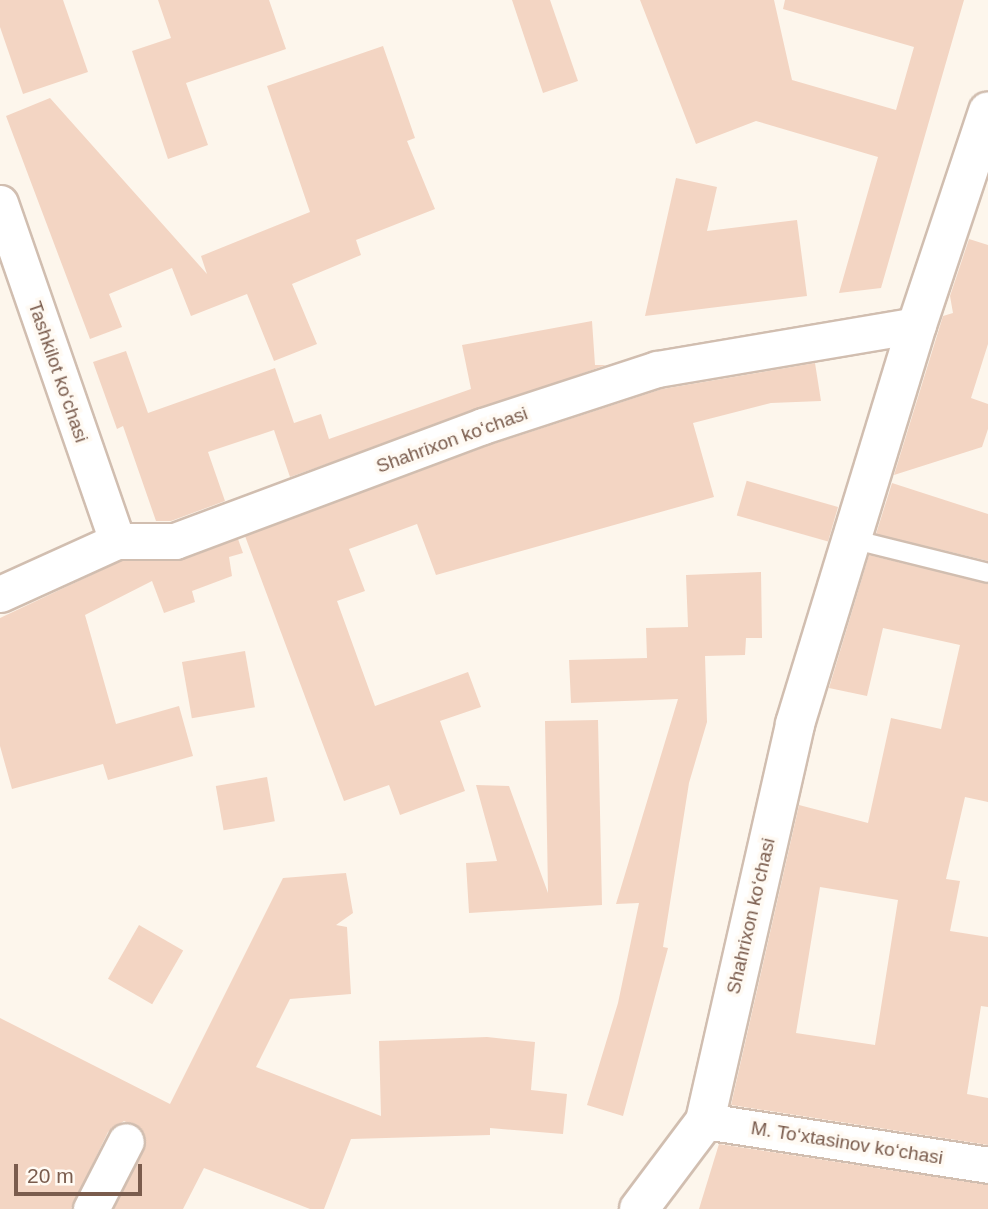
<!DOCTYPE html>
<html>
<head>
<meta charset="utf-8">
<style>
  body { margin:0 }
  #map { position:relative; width:988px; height:1209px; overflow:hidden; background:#fdf6ec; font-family:Arial,sans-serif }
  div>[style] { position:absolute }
  .building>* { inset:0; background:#f3d5c3; transform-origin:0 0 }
  .roads { filter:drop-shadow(2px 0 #d1beb0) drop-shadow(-2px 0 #d1beb0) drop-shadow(0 2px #d1beb0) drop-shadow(0 -2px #d1beb0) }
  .lane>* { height:18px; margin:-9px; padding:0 9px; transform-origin:9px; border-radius:9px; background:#fff }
  .street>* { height:35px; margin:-17.5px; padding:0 17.5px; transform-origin:17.5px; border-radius:17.5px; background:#fff }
  .secondary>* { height:38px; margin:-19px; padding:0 19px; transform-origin:19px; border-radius:19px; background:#fff }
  span { translate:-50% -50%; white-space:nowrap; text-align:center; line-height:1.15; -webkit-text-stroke:7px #fffaf3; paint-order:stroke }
  .street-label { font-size:19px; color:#7a5c4d }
  .scale { position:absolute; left:14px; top:1164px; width:128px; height:32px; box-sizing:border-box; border:4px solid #7a5c4d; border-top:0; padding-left:9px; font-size:21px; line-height:24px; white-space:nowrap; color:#7a5c4d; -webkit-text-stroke:5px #fffaf3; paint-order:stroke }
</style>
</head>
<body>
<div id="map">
  <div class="building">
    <div style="clip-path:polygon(0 0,63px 0,88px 72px,23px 94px,0 27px)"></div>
    <div style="clip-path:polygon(158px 0,269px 0,286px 49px,186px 83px,208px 145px,168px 159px,132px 51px,171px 38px)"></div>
    <div style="clip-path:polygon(512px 0,550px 0,578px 81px,543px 93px)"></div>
    <div style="clip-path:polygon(640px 0,774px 0,792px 80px,896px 110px,914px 47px,783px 9px,785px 0,964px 0,881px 288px,839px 293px,878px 157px,756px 121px,696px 144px)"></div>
    <div style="clip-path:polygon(383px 46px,415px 138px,407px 141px,435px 209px,356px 240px,361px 255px,292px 284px,317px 344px,274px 361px,247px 294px,191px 316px,172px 268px,109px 294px,122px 327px,90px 339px,6px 116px,50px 98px,207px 274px,201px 256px,310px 212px,267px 86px)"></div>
    <div style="clip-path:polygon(676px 178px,717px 187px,707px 231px,797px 220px,807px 296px,645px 316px)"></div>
    <div style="clip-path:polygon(969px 239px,988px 245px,988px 344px,971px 398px,988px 404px,988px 429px,982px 447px,894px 475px,943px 316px,953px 313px,950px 296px)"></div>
    <div style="clip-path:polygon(592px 321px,595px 365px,606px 365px,290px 477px,274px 430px,208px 452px,225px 501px,171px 521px,156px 521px,123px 426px,117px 429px,93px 362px,126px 351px,148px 413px,275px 368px,294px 423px,321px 414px,329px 439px,471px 389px,462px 345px)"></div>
    <div style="clip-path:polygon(815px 363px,821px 401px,771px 403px,693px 423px,714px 497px,436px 575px,417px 524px,349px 549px,365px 591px,337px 601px,375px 706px,468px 672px,481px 707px,440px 721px,465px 791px,400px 815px,389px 785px,344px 801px,245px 536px,490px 445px,662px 389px)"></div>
    <div style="clip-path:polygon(892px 483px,988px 514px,988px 561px,876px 534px)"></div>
    <div style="left:838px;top:507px;width:36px;height:95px;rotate:106deg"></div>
    <div style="clip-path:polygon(238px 539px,243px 553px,229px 557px,232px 576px,192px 591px,195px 602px,164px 613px,152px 581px,85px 615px,116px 724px,179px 706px,193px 756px,108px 780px,103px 764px,12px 789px,0 746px,0 618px,121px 561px,182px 560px)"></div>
    <div style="clip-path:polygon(evenodd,869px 555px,988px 584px,988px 802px,965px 797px,946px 879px,960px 881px,950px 931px,988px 937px,988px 1007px,981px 1006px,967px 1094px,988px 1098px,988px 1145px,731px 1105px,799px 805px,868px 823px,891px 718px,941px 729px,960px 645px,883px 628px,867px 696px,829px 688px,869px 555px,820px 887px,898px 900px,875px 1045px,796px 1033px,820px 887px)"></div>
    <div style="clip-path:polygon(761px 572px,762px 638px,746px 638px,745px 655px,705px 656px,707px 722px,689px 783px,663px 947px,668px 948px,623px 1116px,587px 1105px,618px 1003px,639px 903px,616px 904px,678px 699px,571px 703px,569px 660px,647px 658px,646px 628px,688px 627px,686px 575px)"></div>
    <div style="left:245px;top:651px;width:57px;height:64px;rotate:80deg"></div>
    <div style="clip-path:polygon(598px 720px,602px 905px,469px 913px,466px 863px,497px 861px,476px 785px,509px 786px,548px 893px,545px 721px)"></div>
    <div style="left:267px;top:777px;width:45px;height:52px;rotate:80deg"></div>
    <div style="clip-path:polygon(346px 873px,353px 913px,336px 925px,347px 927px,351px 994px,290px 999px,256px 1067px,381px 1116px,379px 1041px,487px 1037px,535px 1042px,531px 1090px,567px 1094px,563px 1134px,490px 1128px,490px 1135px,351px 1139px,324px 1209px,310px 1209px,204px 1168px,183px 1209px,114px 1209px,146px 1141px,142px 1130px,124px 1121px,108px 1132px,71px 1209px,0 1209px,0 1018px,170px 1104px,283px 878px)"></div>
    <div style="left:139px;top:925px;width:51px;height:62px;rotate:30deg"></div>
    <div style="clip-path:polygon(719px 1144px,988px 1185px,988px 1209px,699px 1209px)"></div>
  </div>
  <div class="roads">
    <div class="lane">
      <div style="left:851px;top:539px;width:141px;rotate:13.9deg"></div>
    </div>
    <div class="street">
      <div style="left:0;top:203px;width:358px;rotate:70.9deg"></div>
      <div style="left:0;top:594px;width:128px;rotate:-24.4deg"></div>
      <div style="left:117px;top:541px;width:58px"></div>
      <div style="left:175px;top:541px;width:329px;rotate:-20.5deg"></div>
      <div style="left:483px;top:426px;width:183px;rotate:-18.1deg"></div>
      <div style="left:657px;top:369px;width:264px;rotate:-9.6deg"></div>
      <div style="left:705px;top:1121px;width:286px;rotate:8.8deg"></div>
      <div style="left:91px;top:1209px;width:76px;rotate:-62.8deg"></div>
    </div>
    <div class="secondary">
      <div style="left:639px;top:1209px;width:110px;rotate:-53.1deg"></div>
      <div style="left:705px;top:1121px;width:407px;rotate:-77.2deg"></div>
      <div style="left:795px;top:724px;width:417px;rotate:-73deg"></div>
      <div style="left:917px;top:325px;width:225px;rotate:-71.6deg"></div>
    </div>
  </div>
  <div class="street-label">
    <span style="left:58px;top:372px;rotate:71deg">Tashkilot koʻchasi</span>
    <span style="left:452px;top:440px;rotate:-20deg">Shahrixon koʻchasi</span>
    <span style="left:751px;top:916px;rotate:-77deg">Shahrixon koʻchasi</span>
    <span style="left:847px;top:1143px;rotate:9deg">M. Toʻxtasinov koʻchasi</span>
  </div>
  <div class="scale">20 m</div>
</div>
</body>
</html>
